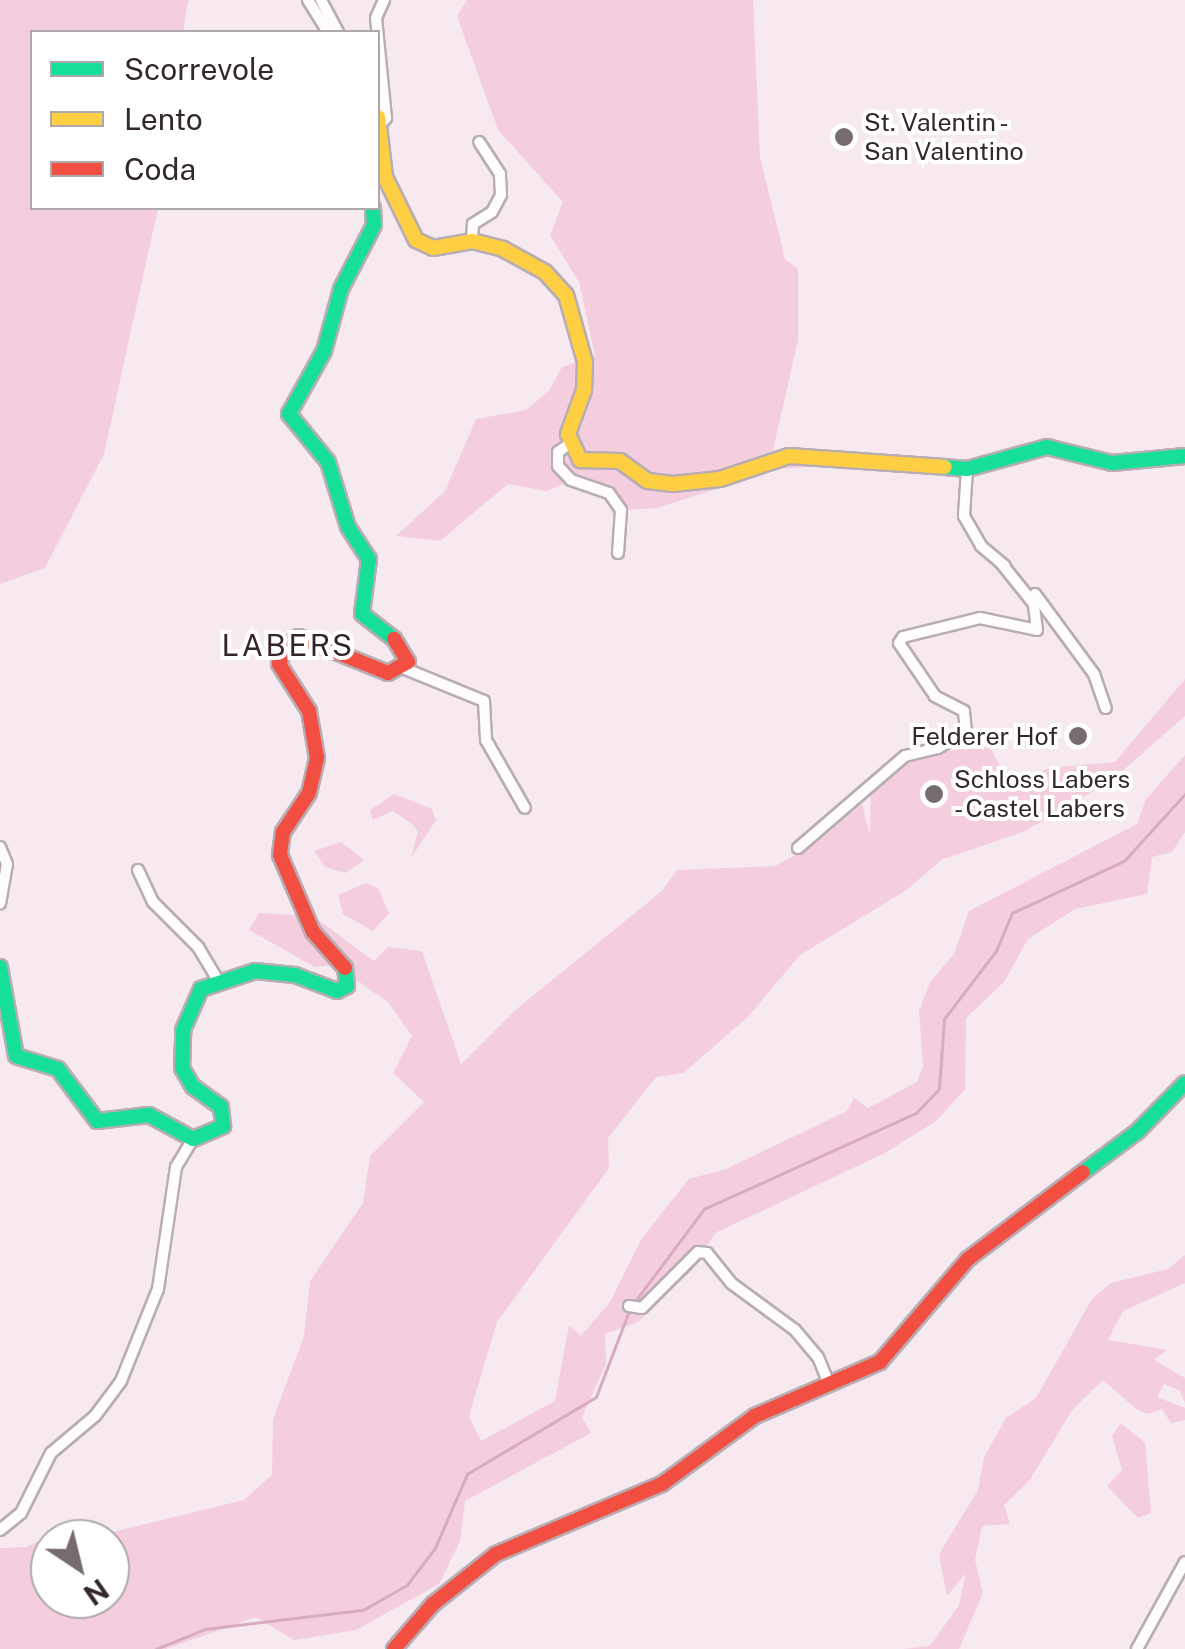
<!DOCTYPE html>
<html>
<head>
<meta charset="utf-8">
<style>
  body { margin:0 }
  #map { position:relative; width:1185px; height:1649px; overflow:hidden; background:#f6e9ef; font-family:"Public Sans",sans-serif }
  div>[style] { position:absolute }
  .green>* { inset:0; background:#f4cedf }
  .stream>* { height:2.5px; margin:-1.25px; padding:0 1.25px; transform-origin:1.25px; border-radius:1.25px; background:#d9abc0 }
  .roads { filter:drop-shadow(2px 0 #b8adb2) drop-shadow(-2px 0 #b8adb2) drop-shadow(0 2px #b8adb2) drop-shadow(0 -2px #b8adb2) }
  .street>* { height:10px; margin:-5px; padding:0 5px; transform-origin:5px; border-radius:5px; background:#fefcfd }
  .fast>* { height:14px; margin:-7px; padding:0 7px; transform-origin:7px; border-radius:7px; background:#16e098 }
  .slow>* { height:14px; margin:-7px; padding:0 7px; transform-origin:7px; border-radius:7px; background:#ffcf43 }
  .jam>* { height:14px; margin:-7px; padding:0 7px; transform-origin:7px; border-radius:7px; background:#f24e42 }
  .dots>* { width:28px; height:28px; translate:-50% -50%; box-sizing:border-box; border:5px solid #fff; border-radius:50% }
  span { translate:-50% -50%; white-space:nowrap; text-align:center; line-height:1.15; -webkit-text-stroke:8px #fff; paint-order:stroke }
  .poi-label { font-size:25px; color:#31272c }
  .left { translate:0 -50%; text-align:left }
  .right { translate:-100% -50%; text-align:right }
  .quarter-label { font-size:30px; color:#36242c; letter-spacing:2.5px }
  .legend { position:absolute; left:30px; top:30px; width:350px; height:180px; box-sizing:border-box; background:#fff; border:2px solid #ada9ab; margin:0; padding:12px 18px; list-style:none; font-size:30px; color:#31272c }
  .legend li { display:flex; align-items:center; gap:20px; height:50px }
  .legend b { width:50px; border:2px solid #ada9ab }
  .north { position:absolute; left:30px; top:1519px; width:100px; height:100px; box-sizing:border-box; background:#fff; border:2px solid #ada9ab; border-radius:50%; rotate:145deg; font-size:28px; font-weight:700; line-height:40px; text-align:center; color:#31272c }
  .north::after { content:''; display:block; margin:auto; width:35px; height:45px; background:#766b70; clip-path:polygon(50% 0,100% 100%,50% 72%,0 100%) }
</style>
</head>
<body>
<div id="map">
  <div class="green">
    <div style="clip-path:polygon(0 0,188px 0,183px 32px,32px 32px,32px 208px,158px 208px,104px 454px,45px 568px,0 584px)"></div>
    <div style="clip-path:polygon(467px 0,753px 0,760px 157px,785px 259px,798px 269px,798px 340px,773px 450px,817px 451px,824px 466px,779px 469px,657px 508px,627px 510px,608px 486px,577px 478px,547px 491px,508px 484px,440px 541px,396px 536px,445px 491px,476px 419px,526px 410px,549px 391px,562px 367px,595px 356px,579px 282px,550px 235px,563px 202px,498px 130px,457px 16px)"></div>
    <div style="clip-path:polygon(evenodd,1185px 679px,1185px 716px,1111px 781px,1023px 832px,943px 859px,905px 891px,800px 955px,748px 1017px,683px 1073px,656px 1077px,608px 1138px,609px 1168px,497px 1322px,469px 1416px,481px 1441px,555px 1401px,569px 1325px,581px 1336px,610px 1302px,642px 1238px,689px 1179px,726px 1169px,847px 1111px,854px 1098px,868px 1108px,917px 1082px,923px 1067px,919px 1011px,930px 982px,954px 954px,969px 911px,1137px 824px,1146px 799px,1185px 755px,1185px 832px,1172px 852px,1152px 857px,1147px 894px,1075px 909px,1028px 939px,1004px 982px,966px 1018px,965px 1089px,936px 1121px,885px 1153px,715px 1233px,693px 1269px,638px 1322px,605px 1334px,606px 1364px,582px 1417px,591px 1433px,465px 1501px,460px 1541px,439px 1584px,356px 1630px,294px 1640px,256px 1617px,166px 1649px,0 1649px,0 1548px,26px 1547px,76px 1523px,100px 1535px,244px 1500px,272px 1475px,273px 1419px,304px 1336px,310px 1281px,363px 1203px,370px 1156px,424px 1102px,393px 1073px,412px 1036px,389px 1003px,335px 965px,315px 967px,249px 930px,259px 913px,313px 916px,374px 961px,388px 947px,422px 951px,461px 1064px,513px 1012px,662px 891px,677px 870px,775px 866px,812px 846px,862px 804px,870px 836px,871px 780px,913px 754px,990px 747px,1010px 786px,1049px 768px,1115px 762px,1185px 679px,50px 1539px,110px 1539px,110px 1599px,50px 1599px,50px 1539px)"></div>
    <div style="clip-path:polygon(394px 794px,432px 809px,436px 820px,411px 858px,418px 831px,412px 824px,393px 811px,373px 820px,370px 810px)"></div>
    <div style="clip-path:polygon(341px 842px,364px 860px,345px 873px,325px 867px,314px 851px)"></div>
    <div style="clip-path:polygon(366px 883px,378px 888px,389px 913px,373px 931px,343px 914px,338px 895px)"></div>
    <div style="clip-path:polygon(1185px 1255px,1185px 1283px,1123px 1311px,1108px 1340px,1167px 1350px,1154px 1360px,1185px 1378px,1185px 1403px,1180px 1391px,1164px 1384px,1157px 1397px,1185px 1408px,1185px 1420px,1171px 1423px,1162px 1409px,1147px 1414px,1136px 1409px,1103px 1380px,1073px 1409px,1029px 1481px,1004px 1505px,1010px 1524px,982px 1526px,975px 1560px,983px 1593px,959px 1649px,904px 1649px,930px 1646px,959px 1605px,966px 1573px,947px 1596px,939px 1554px,978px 1490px,984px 1457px,1006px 1418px,1036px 1398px,1092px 1299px,1111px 1283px,1168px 1269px)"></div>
    <div style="clip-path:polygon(1121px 1423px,1145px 1443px,1151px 1513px,1138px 1518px,1107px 1486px,1122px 1470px,1112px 1436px)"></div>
  </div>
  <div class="stream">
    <div style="left:633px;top:1304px;width:119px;rotate:-53.2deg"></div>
    <div style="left:704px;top:1209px;width:233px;rotate:-24.4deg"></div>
    <div style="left:916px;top:1113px;width:33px;rotate:-46deg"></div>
    <div style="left:939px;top:1089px;width:70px;rotate:-85.9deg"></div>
    <div style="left:944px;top:1019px;width:86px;rotate:-52.6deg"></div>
    <div style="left:996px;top:951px;width:41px;rotate:-67.2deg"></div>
    <div style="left:1012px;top:913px;width:123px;rotate:-24.9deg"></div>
    <div style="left:1124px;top:861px;width:91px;rotate:-47.7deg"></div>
    <div style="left:156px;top:1649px;width:53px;rotate:-22.2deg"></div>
    <div style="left:205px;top:1629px;width:159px;rotate:-6.9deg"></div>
    <div style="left:363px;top:1610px;width:51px;rotate:-29.6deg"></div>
    <div style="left:407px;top:1585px;width:46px;rotate:-52.9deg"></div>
    <div style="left:435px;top:1548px;width:81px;rotate:-66.6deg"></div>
    <div style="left:467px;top:1474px;width:150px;rotate:-30.8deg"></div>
    <div style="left:596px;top:1397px;width:92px;rotate:-69deg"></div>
  </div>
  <div class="roads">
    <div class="street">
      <div style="left:308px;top:0;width:38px;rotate:58deg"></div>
      <div style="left:321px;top:0;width:36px;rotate:62deg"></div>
      <div style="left:379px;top:126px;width:11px;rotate:-49deg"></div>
      <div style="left:386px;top:118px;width:100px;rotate:-95.7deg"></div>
      <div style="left:376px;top:18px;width:20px;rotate:-66deg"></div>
      <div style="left:472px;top:241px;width:17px;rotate:-87deg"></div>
      <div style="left:473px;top:224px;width:22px;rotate:-32deg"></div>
      <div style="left:492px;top:212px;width:19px;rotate:-62deg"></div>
      <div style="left:501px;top:195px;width:21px;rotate:-93deg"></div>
      <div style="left:500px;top:174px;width:38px;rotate:-123deg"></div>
      <div style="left:568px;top:445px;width:12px;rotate:145deg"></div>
      <div style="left:558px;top:452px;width:14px;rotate:90deg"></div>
      <div style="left:558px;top:466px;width:19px;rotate:47deg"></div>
      <div style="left:571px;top:480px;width:40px;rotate:18.9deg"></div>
      <div style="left:609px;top:493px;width:21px;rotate:55deg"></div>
      <div style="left:621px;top:510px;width:43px;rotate:94deg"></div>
      <div style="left:967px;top:469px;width:47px;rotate:93.7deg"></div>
      <div style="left:964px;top:516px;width:34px;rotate:60deg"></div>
      <div style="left:981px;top:546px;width:31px;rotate:40deg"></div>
      <div style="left:1035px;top:594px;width:99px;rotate:53.6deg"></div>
      <div style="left:1094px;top:674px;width:36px;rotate:71deg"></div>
      <div style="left:403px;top:668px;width:87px;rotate:22.2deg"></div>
      <div style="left:484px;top:701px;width:39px;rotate:87deg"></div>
      <div style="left:486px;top:740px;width:78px;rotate:60.2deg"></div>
      <div style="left:0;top:847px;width:18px;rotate:68deg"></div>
      <div style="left:7px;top:864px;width:40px;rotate:100deg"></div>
      <div style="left:798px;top:848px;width:141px;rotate:-40.7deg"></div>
      <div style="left:905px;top:756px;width:34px;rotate:-14deg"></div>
      <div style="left:938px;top:748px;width:33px;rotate:-31deg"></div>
      <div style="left:966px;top:731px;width:20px;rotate:-96deg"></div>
      <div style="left:964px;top:711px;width:33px;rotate:-153deg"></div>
      <div style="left:935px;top:696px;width:64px;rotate:-124.2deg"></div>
      <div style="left:899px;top:643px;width:7px;rotate:-56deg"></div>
      <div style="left:903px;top:637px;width:79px;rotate:-13.9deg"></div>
      <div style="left:980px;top:618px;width:58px;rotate:11.9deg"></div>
      <div style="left:1037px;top:630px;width:26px;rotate:-97deg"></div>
      <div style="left:1034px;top:604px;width:53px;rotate:-128.8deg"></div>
      <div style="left:138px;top:870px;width:35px;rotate:65deg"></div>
      <div style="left:153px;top:902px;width:64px;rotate:45deg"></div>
      <div style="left:198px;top:947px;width:37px;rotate:59deg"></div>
      <div style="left:629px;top:1306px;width:13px;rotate:9deg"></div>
      <div style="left:642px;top:1308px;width:79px;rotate:-45deg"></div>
      <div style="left:698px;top:1252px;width:9px;rotate:6deg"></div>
      <div style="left:707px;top:1253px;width:38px;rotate:51deg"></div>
      <div style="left:731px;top:1283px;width:79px;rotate:36.3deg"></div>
      <div style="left:795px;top:1330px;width:35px;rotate:50deg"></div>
      <div style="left:818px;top:1357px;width:31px;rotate:68deg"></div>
      <div style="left:0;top:1530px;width:27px;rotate:-39deg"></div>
      <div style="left:21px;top:1513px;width:67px;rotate:-63.4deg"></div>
      <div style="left:51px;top:1453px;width:57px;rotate:-40.1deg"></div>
      <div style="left:95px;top:1416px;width:44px;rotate:-53.4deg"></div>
      <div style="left:121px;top:1381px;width:99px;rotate:-68.1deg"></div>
      <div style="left:158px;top:1289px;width:123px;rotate:-81.6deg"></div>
      <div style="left:176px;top:1167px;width:33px;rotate:-59deg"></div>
      <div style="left:1137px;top:1649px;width:99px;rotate:-61.1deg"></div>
    </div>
    <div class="fast">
      <div style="left:373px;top:208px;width:17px;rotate:87deg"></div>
      <div style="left:374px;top:225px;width:72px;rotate:117.3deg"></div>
      <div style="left:341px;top:289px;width:64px;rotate:105.3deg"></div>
      <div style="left:324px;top:351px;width:72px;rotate:119.1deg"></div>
      <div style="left:289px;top:414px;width:62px;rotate:50.9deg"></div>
      <div style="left:328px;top:462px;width:68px;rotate:72.9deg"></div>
      <div style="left:348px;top:527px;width:38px;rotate:57deg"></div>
      <div style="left:369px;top:559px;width:55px;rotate:97.3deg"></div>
      <div style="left:362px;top:614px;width:41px;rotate:38deg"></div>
      <div style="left:945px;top:467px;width:22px;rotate:5deg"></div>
      <div style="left:967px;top:469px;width:83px;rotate:-15.4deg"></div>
      <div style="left:1047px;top:447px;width:67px;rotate:13.8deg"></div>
      <div style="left:1112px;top:463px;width:73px;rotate:-5.5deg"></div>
      <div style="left:0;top:967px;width:90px;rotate:79.8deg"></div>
      <div style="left:16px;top:1056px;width:44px;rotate:17.2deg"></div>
      <div style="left:58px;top:1069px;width:65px;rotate:53.1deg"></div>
      <div style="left:97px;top:1121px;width:52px;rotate:-6.6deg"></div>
      <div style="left:149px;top:1115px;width:50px;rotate:28.6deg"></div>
      <div style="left:193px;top:1139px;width:33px;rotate:-23deg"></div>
      <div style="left:223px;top:1126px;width:19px;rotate:-96deg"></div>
      <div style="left:221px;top:1107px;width:34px;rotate:-144deg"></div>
      <div style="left:193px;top:1087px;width:22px;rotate:-120deg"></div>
      <div style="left:182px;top:1068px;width:38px;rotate:-88deg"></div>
      <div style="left:183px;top:1030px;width:45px;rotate:-66.3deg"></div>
      <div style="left:201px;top:989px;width:57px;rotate:-18.4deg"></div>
      <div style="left:255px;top:971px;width:40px;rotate:5.7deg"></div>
      <div style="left:295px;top:975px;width:45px;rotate:20.9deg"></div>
      <div style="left:337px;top:991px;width:11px;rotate:-27deg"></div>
      <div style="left:347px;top:986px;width:18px;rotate:-96deg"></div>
      <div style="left:1083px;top:1172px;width:69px;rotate:-36.7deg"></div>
      <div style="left:1138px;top:1131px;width:67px;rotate:-45.6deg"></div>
    </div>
    <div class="slow">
      <div style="left:378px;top:117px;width:60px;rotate:83.3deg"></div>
      <div style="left:385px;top:177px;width:70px;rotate:63.8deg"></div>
      <div style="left:416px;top:240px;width:19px;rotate:25deg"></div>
      <div style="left:433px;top:248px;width:40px;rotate:-10deg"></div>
      <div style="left:472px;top:241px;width:32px;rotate:14deg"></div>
      <div style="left:503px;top:249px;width:48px;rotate:28.7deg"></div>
      <div style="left:545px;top:272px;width:31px;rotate:48deg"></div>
      <div style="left:566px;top:295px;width:70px;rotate:74.2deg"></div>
      <div style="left:585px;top:362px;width:28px;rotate:92deg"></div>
      <div style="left:584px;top:390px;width:47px;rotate:110deg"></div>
      <div style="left:568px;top:434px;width:29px;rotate:65deg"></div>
      <div style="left:580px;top:460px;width:40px;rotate:1.4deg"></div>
      <div style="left:620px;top:461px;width:34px;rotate:36deg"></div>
      <div style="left:648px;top:481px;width:25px;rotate:7deg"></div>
      <div style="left:673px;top:484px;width:47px;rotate:-6.1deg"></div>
      <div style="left:720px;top:479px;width:73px;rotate:-18.4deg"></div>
      <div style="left:789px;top:456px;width:156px;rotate:4deg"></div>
    </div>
    <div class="jam">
      <div style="left:345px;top:968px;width:48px;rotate:-131.6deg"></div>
      <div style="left:313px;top:932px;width:84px;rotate:-113.2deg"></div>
      <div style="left:280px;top:855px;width:23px;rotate:-83deg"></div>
      <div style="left:283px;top:832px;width:47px;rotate:-56.3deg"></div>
      <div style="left:309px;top:793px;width:36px;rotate:-77deg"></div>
      <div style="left:317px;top:758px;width:48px;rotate:-99.7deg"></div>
      <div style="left:309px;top:711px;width:56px;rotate:-122.6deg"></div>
      <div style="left:279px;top:664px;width:18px;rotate:-71deg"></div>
      <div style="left:285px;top:647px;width:17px;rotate:-36deg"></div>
      <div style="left:299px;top:637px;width:96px;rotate:22deg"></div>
      <div style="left:388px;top:673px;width:23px;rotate:-29deg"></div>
      <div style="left:408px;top:662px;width:27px;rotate:-121deg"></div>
      <div style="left:394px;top:1649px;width:60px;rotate:-49.1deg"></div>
      <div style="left:433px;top:1604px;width:80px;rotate:-38.4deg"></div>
      <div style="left:496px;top:1554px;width:180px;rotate:-22.9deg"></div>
      <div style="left:662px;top:1484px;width:115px;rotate:-36.2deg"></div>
      <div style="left:755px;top:1416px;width:136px;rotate:-23.4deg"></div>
      <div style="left:880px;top:1362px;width:135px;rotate:-49.5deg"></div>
      <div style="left:968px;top:1259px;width:144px;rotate:-37.1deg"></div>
    </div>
  </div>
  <div class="dots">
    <div style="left:844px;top:137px;background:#766b70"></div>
    <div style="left:1078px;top:736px;background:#766b70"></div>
    <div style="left:934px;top:794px;background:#766b70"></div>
  </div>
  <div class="poi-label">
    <span class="left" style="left:864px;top:137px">St. Valentin -<br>San Valentino</span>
    <span class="right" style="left:1058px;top:736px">Felderer Hof</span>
    <span class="left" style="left:954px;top:794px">Schloss Labers<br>- Castel Labers</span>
  </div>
  <div class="quarter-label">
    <span style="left:288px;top:645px">LABERS</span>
  </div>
  <ul class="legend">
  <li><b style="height:12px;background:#16e098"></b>Scorrevole</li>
  <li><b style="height:12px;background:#ffcf43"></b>Lento</li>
  <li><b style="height:12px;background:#f24e42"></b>Coda</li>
  </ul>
  <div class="north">N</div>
</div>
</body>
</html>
